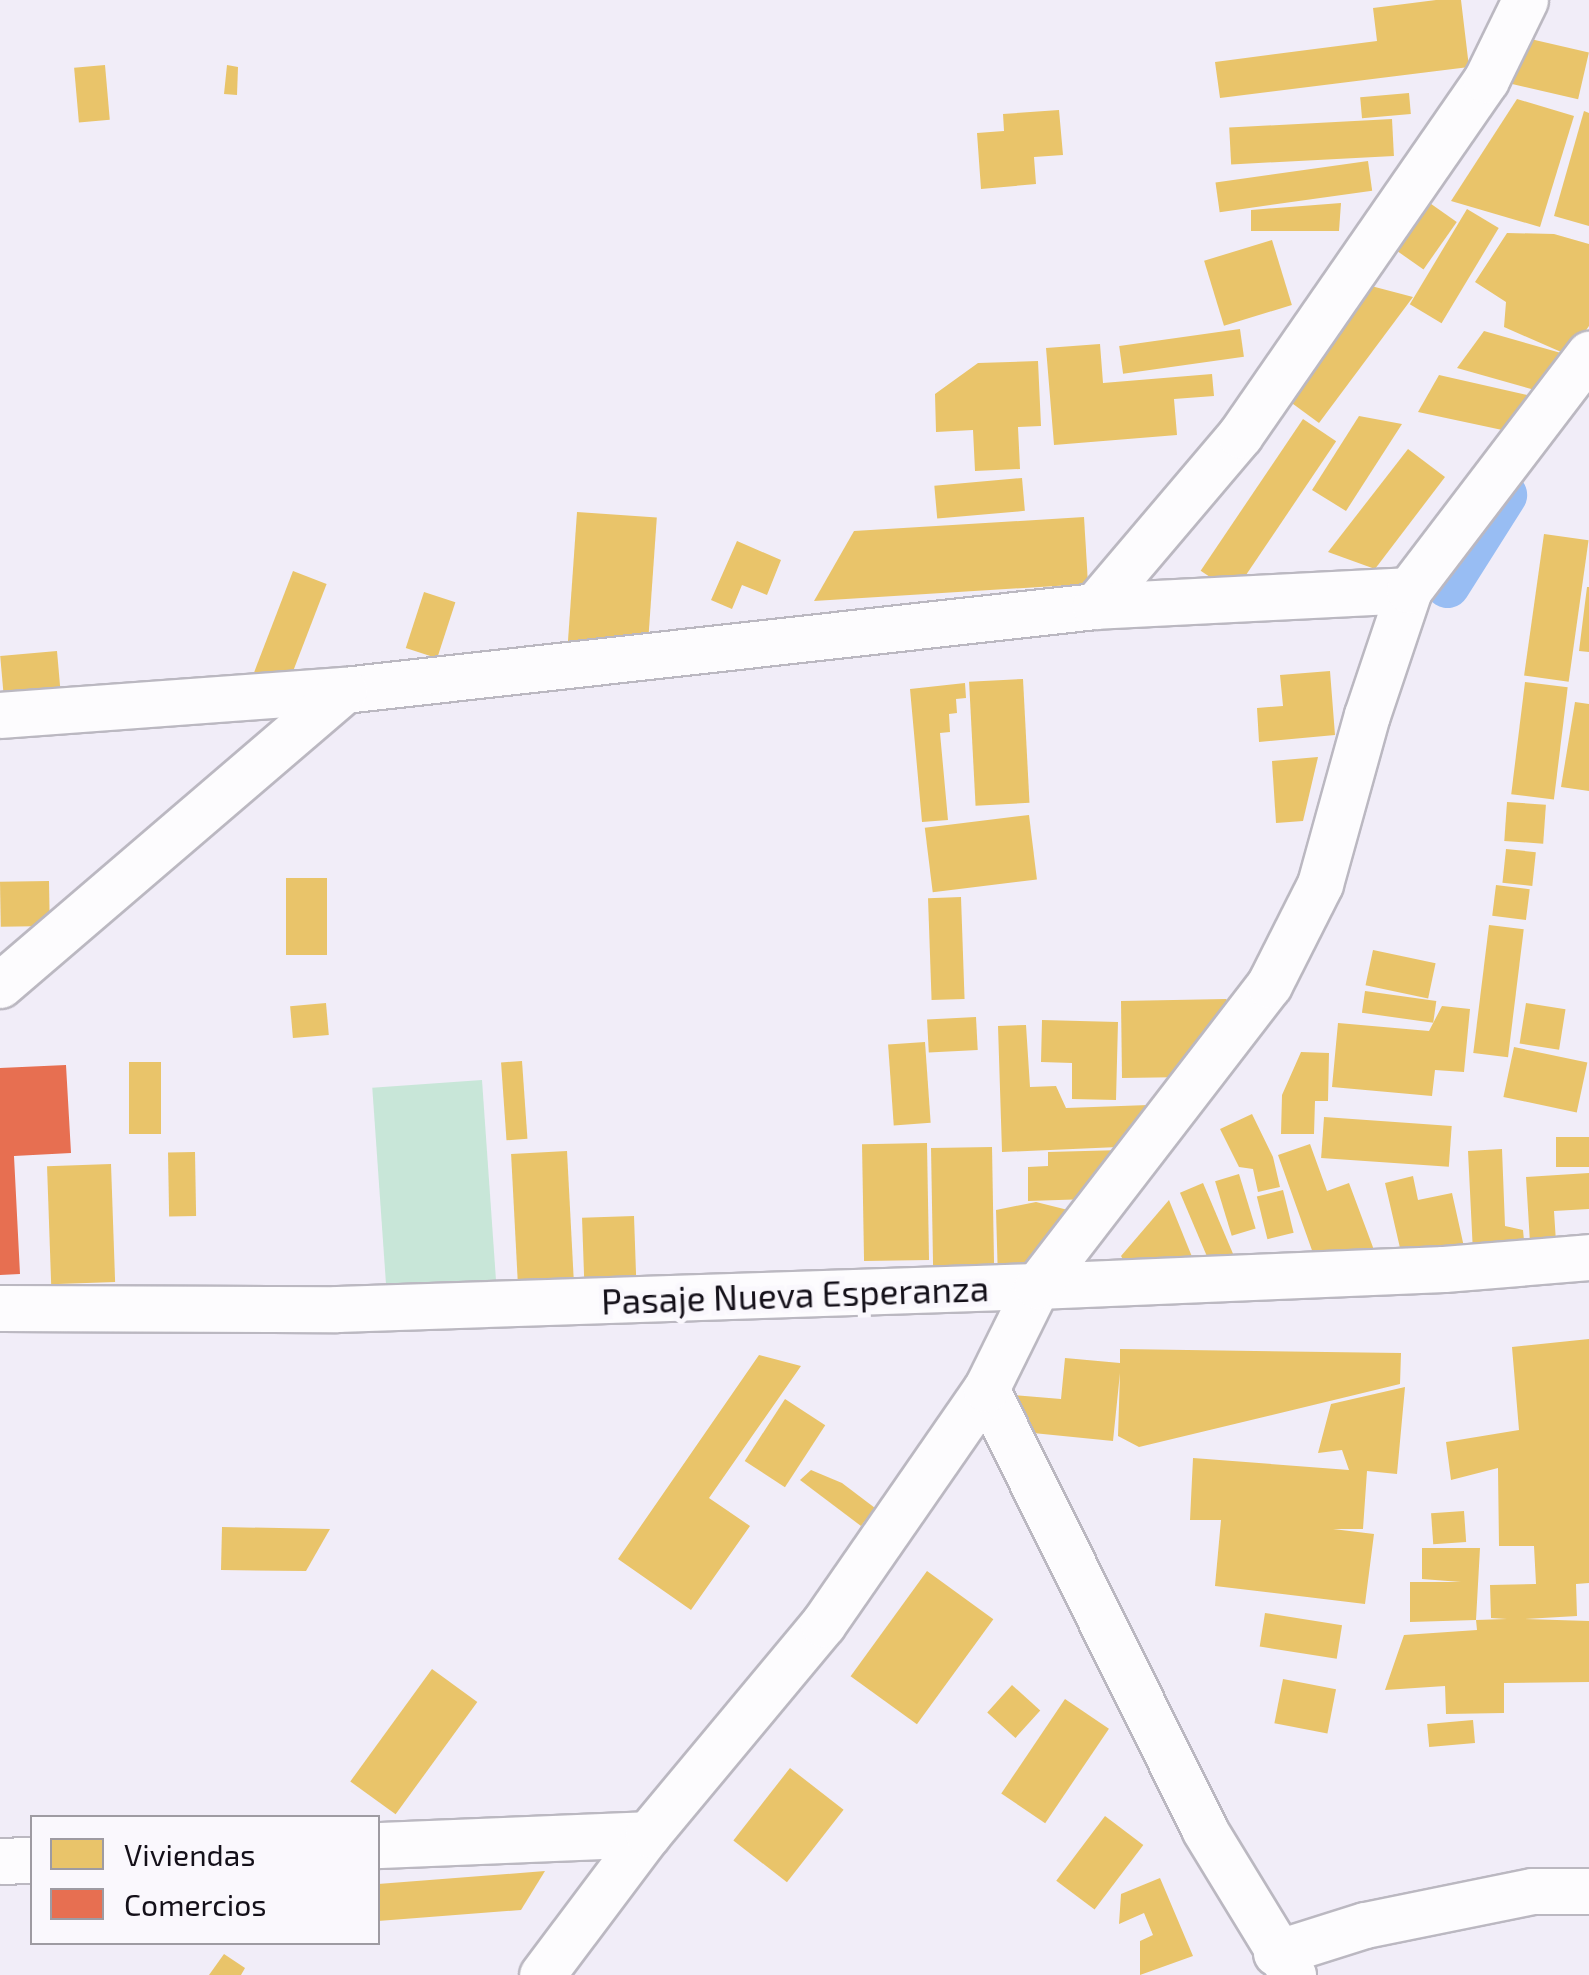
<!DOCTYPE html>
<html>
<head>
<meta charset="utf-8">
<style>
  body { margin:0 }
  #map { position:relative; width:1589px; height:1975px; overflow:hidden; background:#f1edf8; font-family:"Exo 2",sans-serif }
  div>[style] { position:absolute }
  .green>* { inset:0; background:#c8e6d8; transform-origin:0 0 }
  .homes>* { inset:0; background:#e9c46a; transform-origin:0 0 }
  .shops>* { inset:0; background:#e76f51 }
  .canal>* { height:45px; margin:-22.5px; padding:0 22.5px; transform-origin:22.5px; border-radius:22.5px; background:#98bdf3 }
  .roads { filter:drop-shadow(2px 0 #bbb8c1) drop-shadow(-2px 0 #bbb8c1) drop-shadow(0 2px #bbb8c1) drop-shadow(0 -2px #bbb8c1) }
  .minor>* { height:45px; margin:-22.5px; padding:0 22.5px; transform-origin:22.5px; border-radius:22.5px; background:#fdfcfe }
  span { translate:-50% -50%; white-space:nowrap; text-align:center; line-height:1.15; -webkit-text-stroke:10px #faf8fd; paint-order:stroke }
  .street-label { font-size:35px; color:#141019 }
  .legend { position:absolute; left:30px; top:1815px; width:350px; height:130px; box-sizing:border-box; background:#faf8fd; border:2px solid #9e9ba2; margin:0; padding:12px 18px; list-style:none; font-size:30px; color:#141019 }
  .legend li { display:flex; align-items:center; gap:20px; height:50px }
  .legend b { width:50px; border:2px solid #9e9ba2 }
</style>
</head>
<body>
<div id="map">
  <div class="green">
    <div style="left:482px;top:1080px;width:219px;height:110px;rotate:86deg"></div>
  </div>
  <div class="homes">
    <div style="clip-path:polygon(1436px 0,1461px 0,1469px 67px,1220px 98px,1215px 62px,1377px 41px,1373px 8px)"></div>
    <div style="left:1509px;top:34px;width:82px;height:48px;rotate:13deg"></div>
    <div style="left:105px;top:65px;width:55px;height:31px;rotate:85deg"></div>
    <div style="clip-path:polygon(227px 65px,238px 67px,237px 95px,224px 94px)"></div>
    <div style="left:1409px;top:93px;width:21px;height:49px;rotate:85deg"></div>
    <div style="clip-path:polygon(1517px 99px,1574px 116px,1540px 227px,1451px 201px)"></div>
    <div style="clip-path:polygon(1059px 110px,1063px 155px,1034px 157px,1036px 184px,981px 189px,977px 133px,1004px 131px,1003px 114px)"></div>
    <div style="clip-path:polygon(1584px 111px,1589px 113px,1589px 226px,1554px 216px)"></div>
    <div style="left:1392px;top:119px;width:37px;height:163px;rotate:87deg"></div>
    <div style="left:1368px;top:161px;width:30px;height:154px;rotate:82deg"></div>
    <div style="left:1424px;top:199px;width:40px;height:58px;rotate:35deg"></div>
    <div style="clip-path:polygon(1341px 203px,1339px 231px,1251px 231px,1251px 210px)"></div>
    <div style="left:1467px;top:209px;width:37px;height:111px;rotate:31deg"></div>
    <div style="clip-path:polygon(1507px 233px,1554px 234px,1589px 244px,1589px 326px,1568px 355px,1504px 327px,1506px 302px,1475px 282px)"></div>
    <div style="left:1272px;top:240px;width:68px;height:71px;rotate:73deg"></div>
    <div style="clip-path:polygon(1356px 282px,1413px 297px,1319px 423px,1274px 390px)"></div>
    <div style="left:1240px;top:329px;width:28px;height:122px;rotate:82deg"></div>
    <div style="clip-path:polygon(1484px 331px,1568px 355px,1556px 396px,1457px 368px)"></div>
    <div style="clip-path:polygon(1100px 344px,1103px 383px,1212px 374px,1214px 396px,1174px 399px,1177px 435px,1054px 445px,1046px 348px)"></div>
    <div style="clip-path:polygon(1038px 361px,1041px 426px,1018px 427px,1020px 469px,975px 471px,973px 430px,936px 432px,935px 394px,978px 363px)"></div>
    <div style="clip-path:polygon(1439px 375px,1540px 398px,1521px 434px,1418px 412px)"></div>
    <div style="clip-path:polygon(1359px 416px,1402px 424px,1346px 511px,1312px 490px)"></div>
    <div style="left:1303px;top:419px;width:40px;height:183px;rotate:34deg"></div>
    <div style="clip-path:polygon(1408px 449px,1445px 477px,1375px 569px,1328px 552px)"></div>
    <div style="left:1022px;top:478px;width:33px;height:88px;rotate:85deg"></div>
    <div style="left:577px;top:512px;width:80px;height:134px;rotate:4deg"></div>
    <div style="clip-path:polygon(1084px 517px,1088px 584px,814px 601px,854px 531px)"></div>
    <div style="left:1544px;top:534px;width:45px;height:143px;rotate:8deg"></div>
    <div style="clip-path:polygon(737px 541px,781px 560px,767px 595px,742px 585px,732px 609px,711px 600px)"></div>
    <div style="left:293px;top:571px;width:36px;height:118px;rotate:21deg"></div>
    <div style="clip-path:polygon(1587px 587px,1589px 587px,1589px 652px,1579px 651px)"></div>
    <div style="left:424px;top:592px;width:33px;height:59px;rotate:18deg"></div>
    <div style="left:57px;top:651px;width:50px;height:57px;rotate:85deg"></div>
    <div style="clip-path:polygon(1330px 671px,1335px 735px,1259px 742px,1257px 708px,1283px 706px,1280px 675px)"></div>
    <div style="left:1023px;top:679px;width:124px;height:54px;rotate:87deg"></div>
    <div style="left:1525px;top:682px;width:43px;height:113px;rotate:7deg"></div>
    <div style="clip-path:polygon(965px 683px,966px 698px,956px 699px,957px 713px,949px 714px,950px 732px,940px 733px,948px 820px,922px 822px,910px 689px)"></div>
    <div style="clip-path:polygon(1575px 702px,1589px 704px,1589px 791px,1561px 787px)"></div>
    <div style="clip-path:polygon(1318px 757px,1303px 821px,1276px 823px,1272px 761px)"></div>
    <div style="left:1507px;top:802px;width:39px;height:39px;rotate:4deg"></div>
    <div style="left:1029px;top:815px;width:65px;height:105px;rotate:83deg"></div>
    <div style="left:1506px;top:849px;width:30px;height:34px;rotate:6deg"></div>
    <div style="left:286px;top:878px;width:41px;height:77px"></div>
    <div style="left:49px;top:881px;width:45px;height:49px;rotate:89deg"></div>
    <div style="left:1496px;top:885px;width:34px;height:31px;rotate:7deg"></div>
    <div style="left:961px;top:897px;width:102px;height:33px;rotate:88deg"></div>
    <div style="left:1489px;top:925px;width:35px;height:129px;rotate:7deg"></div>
    <div style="left:1373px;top:950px;width:64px;height:36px;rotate:12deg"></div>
    <div style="left:1365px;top:991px;width:72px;height:22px;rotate:8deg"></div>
    <div style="clip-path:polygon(1226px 999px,1234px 1007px,1189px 1077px,1122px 1078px,1121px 1001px)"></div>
    <div style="left:326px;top:1003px;width:32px;height:36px;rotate:85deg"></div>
    <div style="left:1526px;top:1003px;width:40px;height:41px;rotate:9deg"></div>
    <div style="clip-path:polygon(1442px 1006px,1470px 1009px,1464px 1072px,1435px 1070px,1432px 1096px,1332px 1087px,1338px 1023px,1429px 1031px)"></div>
    <div style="left:976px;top:1017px;width:33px;height:49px;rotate:87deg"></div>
    <div style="clip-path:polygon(1042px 1020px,1118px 1022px,1116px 1100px,1072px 1099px,1072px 1063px,1041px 1062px)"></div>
    <div style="clip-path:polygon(1026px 1025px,1030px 1087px,1056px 1086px,1066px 1108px,1176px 1104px,1141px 1146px,1002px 1152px,998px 1026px)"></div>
    <div style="left:925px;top:1042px;width:81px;height:37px;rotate:86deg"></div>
    <div style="left:1514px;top:1047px;width:75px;height:51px;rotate:12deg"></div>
    <div style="clip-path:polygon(1301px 1052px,1329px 1053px,1328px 1101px,1315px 1101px,1314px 1134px,1281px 1134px,1282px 1095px)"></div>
    <div style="left:522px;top:1061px;width:78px;height:21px;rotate:86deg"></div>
    <div style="left:129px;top:1062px;width:32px;height:72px"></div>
    <div style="clip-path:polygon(1252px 1114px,1273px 1157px,1280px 1187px,1258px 1192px,1253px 1169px,1239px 1167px,1220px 1129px)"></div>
    <div style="left:1324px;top:1117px;width:128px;height:41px;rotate:4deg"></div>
    <div style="left:1589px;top:1137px;width:30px;height:33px;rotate:90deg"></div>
    <div style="left:927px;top:1143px;width:117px;height:65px;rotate:89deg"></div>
    <div style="clip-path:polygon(1310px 1144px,1327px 1191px,1349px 1183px,1374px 1250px,1319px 1270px,1278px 1155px)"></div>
    <div style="left:992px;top:1147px;width:121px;height:61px;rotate:89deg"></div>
    <div style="clip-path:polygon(1502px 1149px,1505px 1226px,1523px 1230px,1525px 1251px,1473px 1253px,1468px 1151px)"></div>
    <div style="clip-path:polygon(1122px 1150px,1089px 1199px,1028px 1201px,1028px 1167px,1048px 1166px,1048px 1152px)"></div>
    <div style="left:567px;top:1151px;width:141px;height:56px;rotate:87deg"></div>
    <div style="left:195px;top:1152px;width:64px;height:27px;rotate:89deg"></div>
    <div style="left:111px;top:1164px;width:118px;height:64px;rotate:88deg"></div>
    <div style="clip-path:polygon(1589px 1173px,1589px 1209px,1554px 1211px,1556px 1242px,1530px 1243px,1526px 1177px)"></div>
    <div style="left:1239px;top:1174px;width:57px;height:25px;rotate:73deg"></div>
    <div style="clip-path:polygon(1413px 1176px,1418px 1200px,1452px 1193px,1464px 1247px,1403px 1261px,1385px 1183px)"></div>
    <div style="left:1203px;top:1183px;width:82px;height:25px;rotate:67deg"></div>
    <div style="left:1283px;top:1190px;width:44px;height:27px;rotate:76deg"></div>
    <div style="clip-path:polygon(1169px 1200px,1199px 1274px,1135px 1281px,1121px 1256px)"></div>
    <div style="clip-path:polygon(1036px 1202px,1076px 1212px,1021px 1284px,998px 1280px,996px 1210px)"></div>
    <div style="left:634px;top:1216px;width:76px;height:52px;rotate:88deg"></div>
    <div style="clip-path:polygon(1589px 1339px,1589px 1583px,1576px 1584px,1577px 1616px,1525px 1619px,1589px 1621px,1589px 1682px,1504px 1683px,1504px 1713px,1446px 1714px,1445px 1686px,1385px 1690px,1404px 1635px,1477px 1630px,1476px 1620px,1410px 1622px,1410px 1582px,1461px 1582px,1422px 1579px,1422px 1548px,1480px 1548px,1476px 1620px,1507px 1619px,1491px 1618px,1490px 1585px,1536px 1584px,1534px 1546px,1499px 1546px,1498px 1468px,1451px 1480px,1446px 1442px,1519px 1430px,1512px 1347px)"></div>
    <div style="clip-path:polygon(1120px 1349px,1401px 1353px,1400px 1384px,1139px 1447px,1118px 1436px,1120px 1373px,1113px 1441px,1033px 1433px,1012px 1421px,1014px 1395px,1061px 1399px,1065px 1358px,1120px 1363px)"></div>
    <div style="clip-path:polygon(759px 1355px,801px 1366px,709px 1498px,750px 1526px,691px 1610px,618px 1559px)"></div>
    <div style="clip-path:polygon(1405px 1387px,1397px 1474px,1367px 1471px,1363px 1529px,1333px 1529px,1374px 1534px,1365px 1604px,1215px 1586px,1221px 1520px,1190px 1520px,1193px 1458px,1349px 1470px,1342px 1450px,1318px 1453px,1331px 1404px)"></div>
    <div style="left:785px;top:1399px;width:48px;height:74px;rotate:33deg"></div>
    <div style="clip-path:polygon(811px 1470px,842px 1483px,875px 1508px,861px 1526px,800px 1480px)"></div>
    <div style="left:1464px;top:1511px;width:31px;height:33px;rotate:86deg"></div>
    <div style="clip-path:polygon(222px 1527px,330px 1529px,306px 1571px,221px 1570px)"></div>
    <div style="left:927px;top:1571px;width:82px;height:130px;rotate:36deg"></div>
    <div style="left:1265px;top:1613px;width:78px;height:34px;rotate:9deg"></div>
    <div style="left:432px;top:1669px;width:56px;height:139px;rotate:36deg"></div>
    <div style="left:1283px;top:1679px;width:54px;height:45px;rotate:11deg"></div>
    <div style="left:1012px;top:1685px;width:38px;height:37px;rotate:42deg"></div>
    <div style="left:1065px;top:1699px;width:53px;height:114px;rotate:34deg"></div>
    <div style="left:1473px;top:1720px;width:23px;height:46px;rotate:85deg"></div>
    <div style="left:790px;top:1768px;width:68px;height:92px;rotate:38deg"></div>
    <div style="left:1105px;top:1816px;width:48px;height:81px;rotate:37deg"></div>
    <div style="clip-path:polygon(545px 1871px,521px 1910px,378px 1921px,378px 1884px)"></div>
    <div style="clip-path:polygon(1160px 1878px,1193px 1956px,1140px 1975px,1140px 1941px,1153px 1935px,1144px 1913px,1119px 1924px,1121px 1894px)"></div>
    <div style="clip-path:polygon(224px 1954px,245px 1968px,241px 1975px,209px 1975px)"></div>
  </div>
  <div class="shops">
    <div style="clip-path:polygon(66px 1065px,71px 1153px,14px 1156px,20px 1274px,0 1275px,0 1068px)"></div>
  </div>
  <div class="canal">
    <div style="left:1447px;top:585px;width:107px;rotate:-57.7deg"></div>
  </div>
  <div class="roads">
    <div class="minor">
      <div style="left:1095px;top:606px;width:224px;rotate:-49.7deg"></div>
      <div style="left:1240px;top:435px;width:432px;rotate:-55.3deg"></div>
      <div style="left:1486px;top:80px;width:89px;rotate:-64deg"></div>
      <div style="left:0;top:715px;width:345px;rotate:-4.2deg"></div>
      <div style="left:344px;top:690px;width:756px;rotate:-6.38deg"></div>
      <div style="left:1095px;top:606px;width:314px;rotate:-2.9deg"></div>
      <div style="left:0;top:985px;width:453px;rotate:-40.6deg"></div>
      <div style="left:0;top:1308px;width:337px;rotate:0.2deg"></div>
      <div style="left:337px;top:1309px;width:700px;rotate:-1.88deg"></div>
      <div style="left:1037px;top:1286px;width:407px;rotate:-2.4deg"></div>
      <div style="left:1444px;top:1269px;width:145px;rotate:-4.7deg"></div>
      <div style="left:986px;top:1389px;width:491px;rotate:63.6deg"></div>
      <div style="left:1204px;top:1829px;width:171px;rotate:58.6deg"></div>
      <div style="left:378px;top:1845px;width:270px;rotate:-2.3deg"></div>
      <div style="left:0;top:1861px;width:32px;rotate:-2deg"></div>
      <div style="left:1276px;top:1953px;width:93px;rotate:-17.5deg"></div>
      <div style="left:1365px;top:1925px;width:170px;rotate:-11.5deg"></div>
      <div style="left:1532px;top:1891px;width:57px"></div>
      <div style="left:542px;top:1975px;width:176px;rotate:-53.1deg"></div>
      <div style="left:648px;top:1834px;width:273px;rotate:-50.2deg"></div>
      <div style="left:823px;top:1624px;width:286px;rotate:-55.3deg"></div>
      <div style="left:986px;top:1389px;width:115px;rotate:-63.7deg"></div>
      <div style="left:1037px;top:1286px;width:380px;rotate:-52.4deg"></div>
      <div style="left:1269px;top:985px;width:113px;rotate:-63.2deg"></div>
      <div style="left:1320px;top:884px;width:175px;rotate:-74.5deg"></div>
      <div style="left:1367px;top:715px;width:132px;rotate:-71.4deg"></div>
      <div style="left:1409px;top:590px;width:297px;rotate:-52.7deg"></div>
    </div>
  </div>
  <div class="street-label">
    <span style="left:795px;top:1294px;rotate:-2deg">Pasaje Nueva Esperanza</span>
  </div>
  <ul class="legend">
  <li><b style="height:28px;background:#e9c46a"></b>Viviendas</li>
  <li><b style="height:28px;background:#e76f51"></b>Comercios</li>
  </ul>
</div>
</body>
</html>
